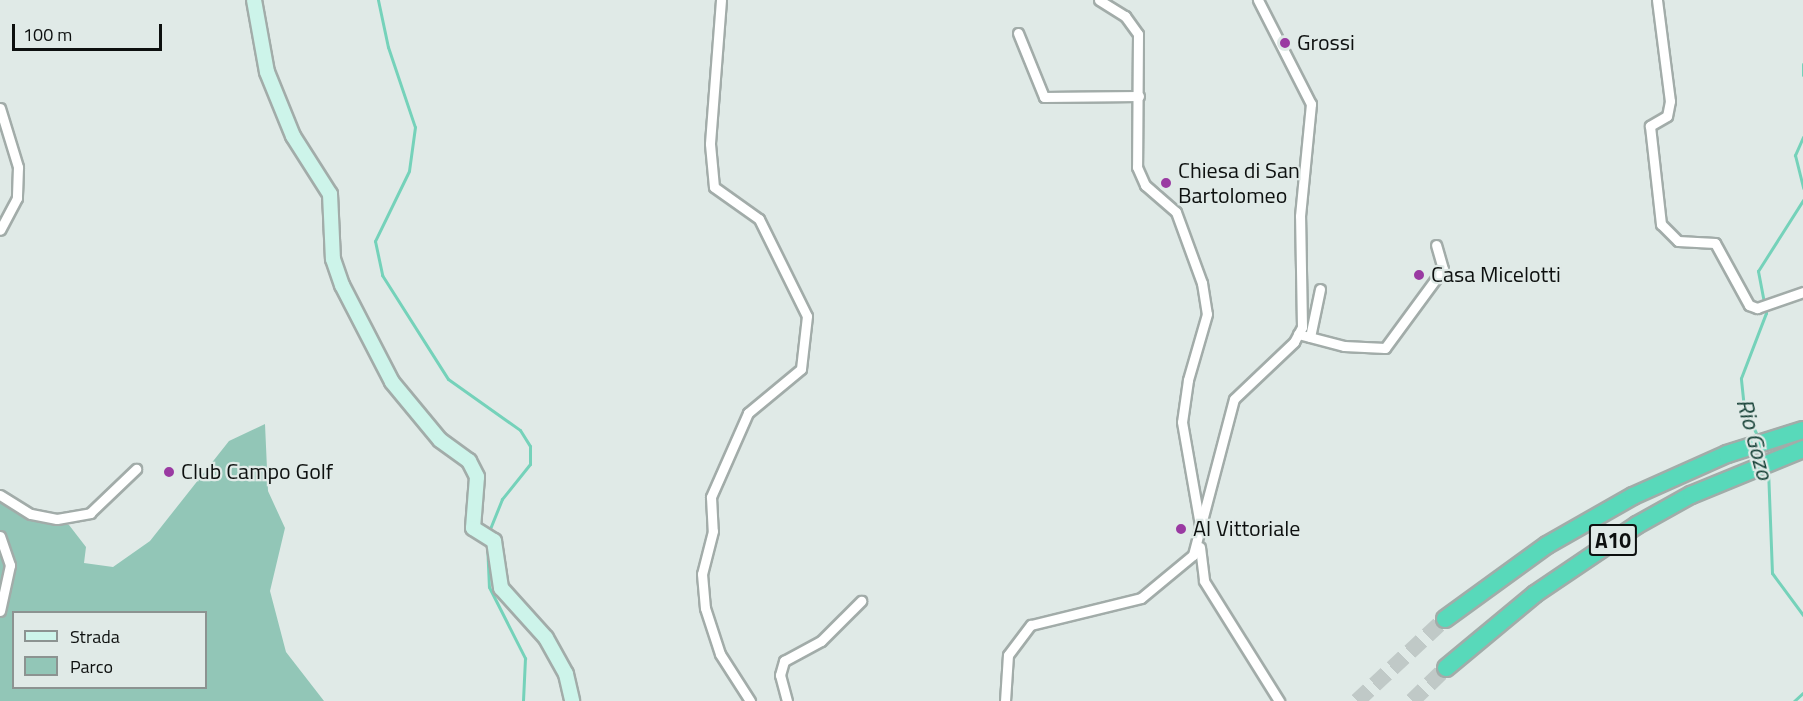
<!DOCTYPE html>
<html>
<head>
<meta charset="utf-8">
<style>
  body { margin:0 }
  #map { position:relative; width:1803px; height:701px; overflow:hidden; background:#e0eae7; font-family:"Titillium Web",sans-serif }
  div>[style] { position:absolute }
  .green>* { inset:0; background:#92c6b7 }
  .stream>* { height:3px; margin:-1.5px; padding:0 1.5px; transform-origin:1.5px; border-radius:1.5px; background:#75d2ba }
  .highway-tunnel>* { height:16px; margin-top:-8px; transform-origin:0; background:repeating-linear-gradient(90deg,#c0c9c7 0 16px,transparent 0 24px) }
  .roads { filter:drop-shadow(2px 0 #a2aca9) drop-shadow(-2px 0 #a2aca9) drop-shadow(0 2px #a2aca9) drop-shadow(0 -2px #a2aca9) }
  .street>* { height:9px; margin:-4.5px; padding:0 4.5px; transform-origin:4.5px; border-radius:4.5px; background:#fff }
  .secondary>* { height:14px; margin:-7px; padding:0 7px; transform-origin:7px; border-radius:7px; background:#cdf4ea }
  .highway>* { height:16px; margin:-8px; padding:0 8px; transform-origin:8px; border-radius:8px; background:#58d9ba }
  .dots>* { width:16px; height:16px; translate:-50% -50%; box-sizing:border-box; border:3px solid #e0eae7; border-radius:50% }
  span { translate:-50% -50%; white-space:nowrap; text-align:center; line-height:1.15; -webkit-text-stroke:4.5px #e0eae7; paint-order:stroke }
  .shield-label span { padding:2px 4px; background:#e0eae7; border:2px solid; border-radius:4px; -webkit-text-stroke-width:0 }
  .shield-label { font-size:21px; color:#0d100f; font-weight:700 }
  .poi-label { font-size:22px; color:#0d100f }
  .left { translate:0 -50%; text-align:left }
  .water-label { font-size:24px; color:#174137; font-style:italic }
  .legend { position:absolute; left:12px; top:611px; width:195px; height:78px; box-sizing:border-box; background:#e0eae7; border:2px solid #8c9391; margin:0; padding:8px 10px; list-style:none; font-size:18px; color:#0d100f }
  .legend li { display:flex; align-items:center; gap:12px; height:30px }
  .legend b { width:30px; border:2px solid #8c9391 }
  .scale { position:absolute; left:12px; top:24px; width:150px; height:27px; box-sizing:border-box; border:3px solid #0d100f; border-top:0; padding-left:8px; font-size:18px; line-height:21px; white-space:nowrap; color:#0d100f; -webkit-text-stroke:4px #e0eae7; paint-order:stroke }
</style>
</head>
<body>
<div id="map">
  <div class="green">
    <div style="clip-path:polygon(evenodd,265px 424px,268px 491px,285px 528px,270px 591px,286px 652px,324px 701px,0 701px,0 500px,30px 518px,69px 525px,86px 547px,84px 563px,113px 567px,150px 541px,229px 441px,265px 424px,14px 612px,206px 612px,206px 688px,14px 688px,14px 612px)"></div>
  </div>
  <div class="stream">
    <div style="left:378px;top:0;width:48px;rotate:78deg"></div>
    <div style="left:388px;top:47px;width:84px;rotate:71.4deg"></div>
    <div style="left:415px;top:127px;width:44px;rotate:97.8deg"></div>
    <div style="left:409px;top:171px;width:78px;rotate:115.9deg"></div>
    <div style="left:375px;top:241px;width:35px;rotate:78deg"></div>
    <div style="left:382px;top:275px;width:123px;rotate:57.6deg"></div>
    <div style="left:448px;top:379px;width:88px;rotate:35.3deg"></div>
    <div style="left:520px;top:430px;width:19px;rotate:58deg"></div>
    <div style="left:530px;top:446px;width:18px;rotate:90deg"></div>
    <div style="left:530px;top:464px;width:45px;rotate:128.7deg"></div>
    <div style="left:502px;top:499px;width:35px;rotate:112deg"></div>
    <div style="left:1803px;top:64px;width:11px;rotate:90deg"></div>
    <div style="left:1803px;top:137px;width:20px;rotate:114deg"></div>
    <div style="left:1795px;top:155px;width:34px;rotate:76deg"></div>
    <div style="left:1758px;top:437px;width:32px;rotate:-116deg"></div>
    <div style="left:1744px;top:408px;width:30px;rotate:-96deg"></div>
    <div style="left:1741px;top:378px;width:70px;rotate:-69deg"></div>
    <div style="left:1766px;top:313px;width:43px;rotate:-100.8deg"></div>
    <div style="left:1758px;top:271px;width:84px;rotate:-57.6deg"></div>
    <div style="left:1768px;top:469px;width:104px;rotate:87.8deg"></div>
    <div style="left:1772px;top:573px;width:52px;rotate:53.6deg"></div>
    <div style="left:487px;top:542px;width:45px;rotate:87.5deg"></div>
    <div style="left:489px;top:587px;width:80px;rotate:63.1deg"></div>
    <div style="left:525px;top:658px;width:43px;rotate:92.7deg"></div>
    <div style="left:1794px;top:701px;width:12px;rotate:-42deg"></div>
  </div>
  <div class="highway-tunnel">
    <div style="left:1357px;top:701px;width:120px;rotate:-43deg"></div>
    <div style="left:1412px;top:701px;width:47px;rotate:-44.1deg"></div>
  </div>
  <div class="roads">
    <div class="street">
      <div style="left:721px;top:0;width:144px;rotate:94.4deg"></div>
      <div style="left:710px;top:144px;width:43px;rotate:84.7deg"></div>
      <div style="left:714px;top:187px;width:55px;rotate:35.4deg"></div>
      <div style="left:759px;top:219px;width:108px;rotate:63.7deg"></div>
      <div style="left:807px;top:316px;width:53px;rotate:96.5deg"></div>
      <div style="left:801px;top:369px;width:69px;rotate:140.3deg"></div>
      <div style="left:748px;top:413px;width:92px;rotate:113.8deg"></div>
      <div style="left:711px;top:497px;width:34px;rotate:87deg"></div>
      <div style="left:713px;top:531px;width:44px;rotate:104.3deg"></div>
      <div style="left:702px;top:574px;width:34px;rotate:85deg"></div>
      <div style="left:705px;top:608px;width:48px;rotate:71.9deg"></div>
      <div style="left:720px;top:654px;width:56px;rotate:57.4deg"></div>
      <div style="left:1099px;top:0;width:31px;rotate:32deg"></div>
      <div style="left:1125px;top:16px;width:22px;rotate:54deg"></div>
      <div style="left:1138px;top:34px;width:133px;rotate:90.4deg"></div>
      <div style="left:1137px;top:167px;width:20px;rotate:66deg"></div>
      <div style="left:1145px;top:185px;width:41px;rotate:41.1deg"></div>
      <div style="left:1176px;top:212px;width:76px;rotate:69.9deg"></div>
      <div style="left:1202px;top:283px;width:31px;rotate:81deg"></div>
      <div style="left:1207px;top:314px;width:69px;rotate:106.1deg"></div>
      <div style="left:1188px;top:380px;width:42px;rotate:98.1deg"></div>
      <div style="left:1182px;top:422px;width:111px;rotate:80.1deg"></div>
      <div style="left:1657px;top:0;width:102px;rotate:82.7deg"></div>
      <div style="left:1670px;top:101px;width:15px;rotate:101deg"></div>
      <div style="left:1667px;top:116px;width:20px;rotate:150deg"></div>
      <div style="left:1650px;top:126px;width:99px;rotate:83.6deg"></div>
      <div style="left:1661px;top:224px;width:24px;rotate:45deg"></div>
      <div style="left:1678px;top:241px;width:37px;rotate:3deg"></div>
      <div style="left:1715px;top:243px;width:71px;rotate:61.3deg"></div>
      <div style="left:1749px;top:305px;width:9px;rotate:21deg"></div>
      <div style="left:1757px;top:308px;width:49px;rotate:-19.2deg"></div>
      <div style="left:1018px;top:33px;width:69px;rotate:67.9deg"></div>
      <div style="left:1044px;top:97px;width:95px;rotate:-0.6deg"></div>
      <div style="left:0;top:108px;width:62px;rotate:73deg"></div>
      <div style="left:18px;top:167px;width:31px;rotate:92deg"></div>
      <div style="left:17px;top:198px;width:36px;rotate:118deg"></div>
      <div style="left:1298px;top:334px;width:48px;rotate:14.6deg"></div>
      <div style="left:1344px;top:346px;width:41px;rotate:2.8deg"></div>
      <div style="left:1385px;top:348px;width:98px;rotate:-53.7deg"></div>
      <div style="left:1443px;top:269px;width:25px;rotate:-106deg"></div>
      <div style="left:1310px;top:337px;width:49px;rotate:-78.2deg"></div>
      <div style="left:0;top:495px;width:36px;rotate:32deg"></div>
      <div style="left:31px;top:514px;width:26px;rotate:11deg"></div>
      <div style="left:57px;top:519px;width:34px;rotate:-10deg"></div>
      <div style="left:90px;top:513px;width:64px;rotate:-43.7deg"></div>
      <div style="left:0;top:536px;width:31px;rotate:71deg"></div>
      <div style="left:10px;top:565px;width:47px;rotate:102.3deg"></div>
      <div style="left:1200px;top:547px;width:34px;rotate:83deg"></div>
      <div style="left:1204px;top:581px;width:142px;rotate:58deg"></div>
      <div style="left:787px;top:701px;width:27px;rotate:-105deg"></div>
      <div style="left:780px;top:675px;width:15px;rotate:-74deg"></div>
      <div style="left:784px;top:661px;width:42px;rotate:-28.4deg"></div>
      <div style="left:821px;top:641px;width:57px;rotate:-45deg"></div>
      <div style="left:1005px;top:701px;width:46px;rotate:-86.3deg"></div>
      <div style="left:1008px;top:655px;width:38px;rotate:-53deg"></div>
      <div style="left:1031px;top:625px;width:113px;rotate:-13.8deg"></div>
      <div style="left:1141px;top:598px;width:67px;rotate:-39.6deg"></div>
      <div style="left:1193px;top:555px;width:161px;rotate:-75.3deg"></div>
      <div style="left:1234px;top:399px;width:83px;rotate:-43.5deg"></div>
      <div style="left:1294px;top:342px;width:17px;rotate:-62deg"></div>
      <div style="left:1302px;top:327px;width:111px;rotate:-91deg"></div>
      <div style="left:1300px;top:216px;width:113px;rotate:-84.4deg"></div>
      <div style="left:1311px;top:104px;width:117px;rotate:-117deg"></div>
    </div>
    <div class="secondary">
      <div style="left:254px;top:0;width:73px;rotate:79.8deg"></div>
      <div style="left:267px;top:72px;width:69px;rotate:67.9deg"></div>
      <div style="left:293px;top:136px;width:69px;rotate:57.5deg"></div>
      <div style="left:330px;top:194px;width:65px;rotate:87.4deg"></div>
      <div style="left:333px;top:259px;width:28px;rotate:71deg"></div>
      <div style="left:342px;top:285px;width:109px;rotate:62.7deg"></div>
      <div style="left:392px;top:382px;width:75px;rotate:50.4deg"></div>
      <div style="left:440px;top:440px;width:36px;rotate:36deg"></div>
      <div style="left:469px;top:461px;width:18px;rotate:63deg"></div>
      <div style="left:477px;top:477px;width:51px;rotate:94.5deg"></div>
      <div style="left:473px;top:528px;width:25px;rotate:32deg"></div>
      <div style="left:494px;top:541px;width:48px;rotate:81.5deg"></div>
      <div style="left:501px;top:588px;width:67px;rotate:48deg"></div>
      <div style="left:546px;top:638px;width:41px;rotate:60.9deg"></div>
      <div style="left:566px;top:674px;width:28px;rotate:77deg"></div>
    </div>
    <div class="highway">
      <div style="left:1445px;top:619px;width:126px;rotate:-36deg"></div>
      <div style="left:1547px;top:545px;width:99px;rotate:-29.7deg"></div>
      <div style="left:1633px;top:496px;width:103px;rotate:-24.1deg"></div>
      <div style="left:1727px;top:454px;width:80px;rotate:-17.5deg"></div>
      <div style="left:1446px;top:668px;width:116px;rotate:-39.7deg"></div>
      <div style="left:1535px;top:594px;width:123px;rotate:-34.1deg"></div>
      <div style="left:1637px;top:525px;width:62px;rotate:-29.1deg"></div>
      <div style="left:1691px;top:495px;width:121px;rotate:-22.3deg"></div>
    </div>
  </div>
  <div class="dots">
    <div style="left:1285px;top:43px;background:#9a3aa2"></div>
    <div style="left:1166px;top:183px;background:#9a3aa2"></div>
    <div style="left:1419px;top:275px;background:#9a3aa2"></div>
    <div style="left:169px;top:472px;background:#9a3aa2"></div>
    <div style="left:1181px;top:529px;background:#9a3aa2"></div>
  </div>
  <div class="shield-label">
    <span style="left:1613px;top:540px">A10</span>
  </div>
  <div class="poi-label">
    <span class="left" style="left:1297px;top:43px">Grossi</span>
    <span class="left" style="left:1178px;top:183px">Chiesa di San<br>Bartolomeo</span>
    <span class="left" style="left:1431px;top:275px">Casa Micelotti</span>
    <span class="left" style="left:181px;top:472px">Club Campo Golf</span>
    <span class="left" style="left:1193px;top:529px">Al Vittoriale</span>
  </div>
  <div class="water-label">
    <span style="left:1755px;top:439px;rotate:75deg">Rio Gozo</span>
  </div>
  <ul class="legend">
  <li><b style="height:8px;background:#cdf4ea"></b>Strada</li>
  <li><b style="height:16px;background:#92c6b7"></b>Parco</li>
  </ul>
  <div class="scale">100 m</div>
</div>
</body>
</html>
